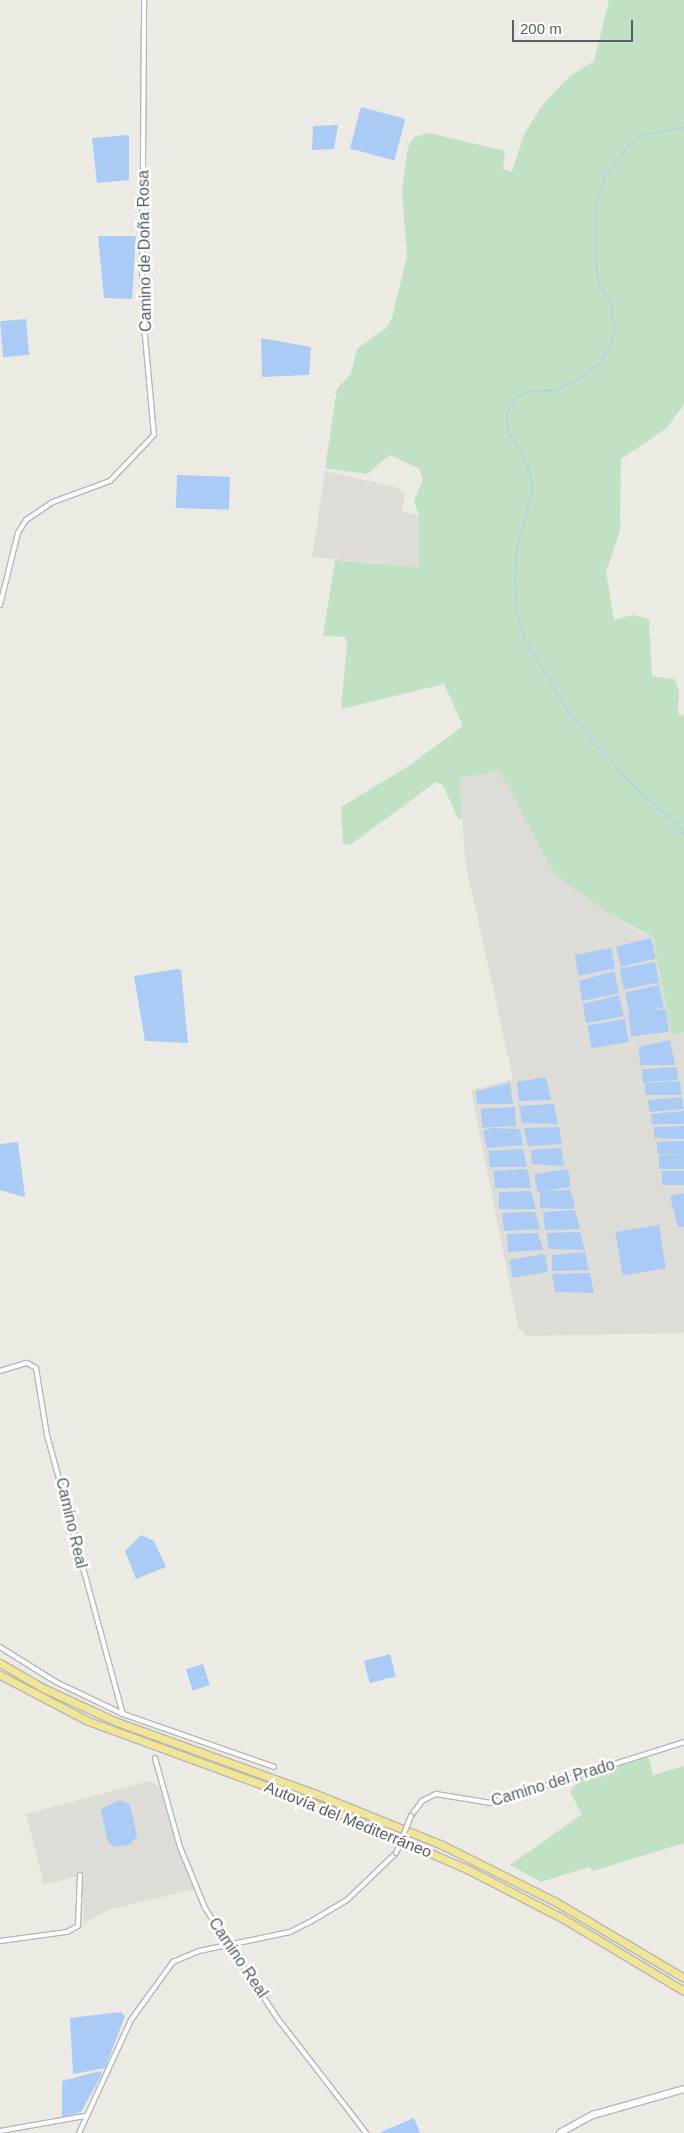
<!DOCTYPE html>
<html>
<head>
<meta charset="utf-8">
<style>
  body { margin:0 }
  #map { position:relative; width:684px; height:2133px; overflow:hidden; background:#ecebe3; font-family:Helvetica,sans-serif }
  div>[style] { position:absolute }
  .industrial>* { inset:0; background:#dedcd7 }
  .green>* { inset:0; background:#c1e1c5 }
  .water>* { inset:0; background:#a9cbf6; transform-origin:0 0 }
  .stream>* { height:1px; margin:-0.5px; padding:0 0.5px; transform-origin:0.5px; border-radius:0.5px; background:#a9cbf6 }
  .roads { filter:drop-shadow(1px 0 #b5b7bb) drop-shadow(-1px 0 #b5b7bb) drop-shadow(0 1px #b5b7bb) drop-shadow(0 -1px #b5b7bb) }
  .street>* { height:4px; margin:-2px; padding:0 2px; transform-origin:2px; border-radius:2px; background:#fff }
  .secondary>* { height:5.5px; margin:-2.75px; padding:0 2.75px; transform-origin:2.75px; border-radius:2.75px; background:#fff }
  .highway>* { height:7px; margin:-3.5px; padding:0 3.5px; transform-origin:3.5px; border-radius:3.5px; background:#f2e594 }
  .bridges { filter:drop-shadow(1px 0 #b5b7bb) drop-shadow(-1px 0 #b5b7bb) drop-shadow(0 1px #b5b7bb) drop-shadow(0 -1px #b5b7bb) }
  .street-bridge>* { height:4px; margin:-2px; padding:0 2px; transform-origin:2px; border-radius:2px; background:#fff }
  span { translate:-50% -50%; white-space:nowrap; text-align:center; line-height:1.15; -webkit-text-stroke:5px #fff; paint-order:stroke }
  .street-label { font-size:16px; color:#5b5d62 }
  .scale { position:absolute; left:512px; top:20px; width:121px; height:22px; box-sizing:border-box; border:2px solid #5b5d62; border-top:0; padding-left:6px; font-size:15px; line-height:18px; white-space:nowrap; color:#5b5d62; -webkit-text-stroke:4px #fff; paint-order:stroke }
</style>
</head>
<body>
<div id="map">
  <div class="industrial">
    <div style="clip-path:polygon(325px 471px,396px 487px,405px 493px,402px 512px,419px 515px,419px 567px,312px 557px)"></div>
    <div style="clip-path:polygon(506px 770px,556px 875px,608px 914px,644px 934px,653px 935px,684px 1031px,684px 1333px,525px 1336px,524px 1331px,519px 1331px,471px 1090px,513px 1079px,465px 861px,460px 778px)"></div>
    <div style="clip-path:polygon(149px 1781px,159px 1786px,195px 1889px,108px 1910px,84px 1923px,82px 1875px,44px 1885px,26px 1814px)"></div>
  </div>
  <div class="green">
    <div style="clip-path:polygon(609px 0,684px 0,684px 404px,667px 428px,621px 459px,620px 531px,606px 572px,614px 620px,633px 615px,649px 619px,652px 676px,675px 679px,679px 692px,678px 714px,684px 716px,684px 1032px,672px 1035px,653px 937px,609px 914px,555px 875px,500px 771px,460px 778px,462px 819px,458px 819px,443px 785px,436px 782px,350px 845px,343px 844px,341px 807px,407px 767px,463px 726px,444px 684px,341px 709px,347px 644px,345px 637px,323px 636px,335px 560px,419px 567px,419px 515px,414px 501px,423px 479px,419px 469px,390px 455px,367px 474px,325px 468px,337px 389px,351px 373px,357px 349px,387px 327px,392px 318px,407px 256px,402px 190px,408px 147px,414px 137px,429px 133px,505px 151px,503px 169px,512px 172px,524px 134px,544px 103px,570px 76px,594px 61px)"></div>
    <div style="clip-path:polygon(648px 1756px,653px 1775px,684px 1766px,684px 1843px,593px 1871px,589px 1867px,541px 1882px,510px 1865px,582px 1814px,570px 1792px,582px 1776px)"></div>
  </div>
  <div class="water">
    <div style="left:361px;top:107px;width:46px;height:43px;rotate:15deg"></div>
    <div style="clip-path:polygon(338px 125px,334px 149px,312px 150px,313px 126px)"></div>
    <div style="clip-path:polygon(129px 135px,129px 180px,97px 183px,92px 138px)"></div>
    <div style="clip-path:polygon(98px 236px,136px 236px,132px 299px,104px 298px)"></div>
    <div style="left:26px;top:319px;width:36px;height:26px;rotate:85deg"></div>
    <div style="clip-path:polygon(261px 338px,311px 347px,309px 375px,262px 377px)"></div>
    <div style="left:177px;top:475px;width:53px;height:33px;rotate:2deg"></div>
    <div style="left:651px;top:938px;width:21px;height:36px;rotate:76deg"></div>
    <div style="left:611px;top:948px;width:21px;height:37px;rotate:79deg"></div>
    <div style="left:655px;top:962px;width:21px;height:36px;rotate:79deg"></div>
    <div style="clip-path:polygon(177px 969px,181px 970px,188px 1043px,145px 1041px,134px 976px)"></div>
    <div style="clip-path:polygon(614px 971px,619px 993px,582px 1001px,579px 981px)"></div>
    <div style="left:659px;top:985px;width:23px;height:35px;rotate:77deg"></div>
    <div style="clip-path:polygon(619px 995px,624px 1016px,586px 1023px,583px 1004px)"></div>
    <div style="left:666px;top:1009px;width:23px;height:38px;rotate:83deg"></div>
    <div style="left:625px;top:1019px;width:23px;height:38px;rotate:80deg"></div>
    <div style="clip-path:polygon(670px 1040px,675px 1065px,640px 1065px,639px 1047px)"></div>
    <div style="left:677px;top:1067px;width:13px;height:35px;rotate:86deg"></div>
    <div style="clip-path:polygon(546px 1077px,551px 1100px,519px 1101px,517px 1082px)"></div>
    <div style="clip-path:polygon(680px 1081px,681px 1095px,645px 1095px,645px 1083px)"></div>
    <div style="clip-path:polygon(510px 1083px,513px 1104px,477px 1104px,476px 1091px)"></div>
    <div style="left:682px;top:1097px;width:12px;height:34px;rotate:85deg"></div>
    <div style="clip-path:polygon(554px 1104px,558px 1124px,522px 1123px,519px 1106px)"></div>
    <div style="left:515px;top:1107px;width:19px;height:34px;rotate:87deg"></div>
    <div style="clip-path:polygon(684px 1111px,684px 1124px,652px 1124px,651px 1114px)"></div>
    <div style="clip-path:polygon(684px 1126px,684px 1139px,654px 1138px,654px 1127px)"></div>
    <div style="clip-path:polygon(559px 1127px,562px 1144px,529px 1146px,527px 1143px,524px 1128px)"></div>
    <div style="clip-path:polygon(491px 1128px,520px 1129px,523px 1145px,487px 1148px,483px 1131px)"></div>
    <div style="clip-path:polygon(684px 1141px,684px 1155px,657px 1154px,657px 1142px)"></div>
    <div style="clip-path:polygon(18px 1142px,25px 1196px,24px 1197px,0 1190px,0 1144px)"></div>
    <div style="clip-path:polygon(561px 1148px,564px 1166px,532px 1164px,531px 1150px)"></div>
    <div style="clip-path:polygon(523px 1149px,527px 1167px,490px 1167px,488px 1151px)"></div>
    <div style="left:684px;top:1155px;width:14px;height:25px;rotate:90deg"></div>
    <div style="clip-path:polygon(527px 1169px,531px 1188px,495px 1188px,493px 1171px)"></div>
    <div style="left:568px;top:1169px;width:18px;height:34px;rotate:81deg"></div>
    <div style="left:662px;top:1171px;width:22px;height:14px"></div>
    <div style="clip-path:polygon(570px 1190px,575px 1204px,573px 1209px,540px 1208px,540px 1191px)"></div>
    <div style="clip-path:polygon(531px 1191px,536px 1209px,499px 1209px,499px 1192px)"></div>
    <div style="clip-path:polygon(684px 1193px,684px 1227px,678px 1227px,670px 1196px)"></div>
    <div style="clip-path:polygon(575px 1210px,580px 1229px,545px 1230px,543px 1212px)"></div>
    <div style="clip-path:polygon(535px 1212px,540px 1229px,504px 1231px,502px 1213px)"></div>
    <div style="left:659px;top:1225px;width:44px;height:44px;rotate:81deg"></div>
    <div style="clip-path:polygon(580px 1232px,585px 1250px,548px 1249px,547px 1233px)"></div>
    <div style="clip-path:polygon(538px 1233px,543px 1250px,508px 1252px,507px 1234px)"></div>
    <div style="clip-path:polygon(585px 1252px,589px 1270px,552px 1271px,552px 1255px)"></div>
    <div style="left:545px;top:1254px;width:18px;height:36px;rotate:81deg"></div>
    <div style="clip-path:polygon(590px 1273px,594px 1293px,555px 1292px,552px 1274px)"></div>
    <div style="clip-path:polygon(141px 1535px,154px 1541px,166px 1567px,136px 1579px,125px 1551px)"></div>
    <div style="left:390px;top:1654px;width:23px;height:27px;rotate:75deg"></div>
    <div style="left:203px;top:1664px;width:22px;height:18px;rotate:72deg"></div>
    <div style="clip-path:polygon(120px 1800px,130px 1805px,137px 1836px,131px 1844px,114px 1847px,107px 1840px,101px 1809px)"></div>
    <div style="clip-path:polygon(121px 2012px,125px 2016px,105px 2068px,73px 2074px,70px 2018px)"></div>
    <div style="clip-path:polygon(100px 2071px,102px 2074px,81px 2112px,62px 2117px,62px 2081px)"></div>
    <div style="clip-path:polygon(414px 2118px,420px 2133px,382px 2133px,381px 2132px)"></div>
  </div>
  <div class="stream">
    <div style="left:684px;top:127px;width:40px;rotate:170deg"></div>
    <div style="left:645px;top:134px;width:19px;rotate:148deg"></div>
    <div style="left:629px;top:144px;width:38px;rotate:127deg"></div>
    <div style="left:606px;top:174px;width:28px;rotate:111deg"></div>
    <div style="left:596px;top:200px;width:67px;rotate:90deg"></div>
    <div style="left:596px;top:267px;width:19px;rotate:81deg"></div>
    <div style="left:599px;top:286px;width:19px;rotate:54deg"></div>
    <div style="left:610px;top:301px;width:24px;rotate:81deg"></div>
    <div style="left:614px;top:325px;width:20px;rotate:99deg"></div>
    <div style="left:611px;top:345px;width:23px;rotate:124deg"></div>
    <div style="left:598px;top:364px;width:26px;rotate:144deg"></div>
    <div style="left:577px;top:379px;width:24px;rotate:152deg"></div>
    <div style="left:556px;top:390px;width:25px;rotate:178deg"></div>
    <div style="left:531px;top:391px;width:16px;rotate:162deg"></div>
    <div style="left:516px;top:396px;width:21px;rotate:119deg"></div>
    <div style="left:506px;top:414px;width:18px;rotate:84deg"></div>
    <div style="left:508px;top:432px;width:35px;rotate:59deg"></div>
    <div style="left:526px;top:462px;width:26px;rotate:74deg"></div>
    <div style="left:533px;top:487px;width:61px;rotate:105.2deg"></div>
    <div style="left:517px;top:546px;width:30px;rotate:96deg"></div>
    <div style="left:514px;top:576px;width:40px;rotate:85.7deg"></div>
    <div style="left:517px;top:616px;width:24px;rotate:71deg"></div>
    <div style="left:525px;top:639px;width:81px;rotate:59.6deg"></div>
    <div style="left:566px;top:709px;width:98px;rotate:49.1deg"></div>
    <div style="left:630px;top:783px;width:67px;rotate:41.3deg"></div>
    <div style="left:680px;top:827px;width:12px;rotate:70deg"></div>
  </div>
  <div class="roads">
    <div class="street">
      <div style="left:0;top:605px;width:74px;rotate:-76deg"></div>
      <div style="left:18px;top:533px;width:15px;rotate:-58deg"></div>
      <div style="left:26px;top:520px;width:32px;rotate:-34deg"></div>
      <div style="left:53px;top:502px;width:61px;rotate:-20.2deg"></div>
      <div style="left:110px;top:481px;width:64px;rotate:-46.3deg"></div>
      <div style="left:154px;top:435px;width:133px;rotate:-95.2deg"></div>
      <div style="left:142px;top:303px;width:303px;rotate:-89.6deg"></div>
      <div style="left:0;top:1371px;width:28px;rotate:-17deg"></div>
      <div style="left:27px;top:1363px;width:10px;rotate:29deg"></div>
      <div style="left:36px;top:1368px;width:68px;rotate:80.7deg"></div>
      <div style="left:47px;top:1435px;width:289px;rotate:74.8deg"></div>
      <div style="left:0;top:1647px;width:66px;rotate:32deg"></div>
      <div style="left:56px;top:1682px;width:74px;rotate:25.5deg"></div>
      <div style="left:123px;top:1714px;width:160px;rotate:19.3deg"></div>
      <div style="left:155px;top:1758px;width:92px;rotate:74.3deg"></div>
      <div style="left:180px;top:1847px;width:66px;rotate:67.7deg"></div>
      <div style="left:205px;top:1908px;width:133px;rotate:56.7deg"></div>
      <div style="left:278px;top:2019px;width:144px;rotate:52.3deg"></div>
      <div style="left:411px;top:1816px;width:19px;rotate:-54deg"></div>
      <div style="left:422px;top:1801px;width:16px;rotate:-27deg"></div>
      <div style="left:436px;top:1794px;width:56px;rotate:9.3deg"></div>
      <div style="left:491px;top:1803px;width:202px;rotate:-17.5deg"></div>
      <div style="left:0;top:1941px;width:68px;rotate:-7.7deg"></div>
      <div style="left:67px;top:1932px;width:13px;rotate:-29deg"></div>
      <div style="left:78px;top:1926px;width:51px;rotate:-87.8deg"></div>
      <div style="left:0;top:2131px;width:86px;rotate:-10deg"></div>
      <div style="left:79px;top:2133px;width:124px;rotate:-65.3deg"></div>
      <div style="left:131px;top:2020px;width:72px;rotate:-54.1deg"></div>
      <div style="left:173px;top:1962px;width:28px;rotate:-23deg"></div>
      <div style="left:199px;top:1951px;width:93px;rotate:-11.8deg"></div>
      <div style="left:290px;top:1932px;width:22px;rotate:-27deg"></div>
      <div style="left:310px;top:1922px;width:43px;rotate:-30.7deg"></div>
      <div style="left:347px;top:1900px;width:68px;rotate:-43.8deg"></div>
    </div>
    <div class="secondary">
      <div style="left:560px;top:2133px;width:38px;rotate:-29deg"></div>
      <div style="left:593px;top:2115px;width:95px;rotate:-15.9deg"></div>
    </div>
    <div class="highway">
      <div style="left:0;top:1663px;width:50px;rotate:30.2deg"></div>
      <div style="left:43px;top:1688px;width:81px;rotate:24.7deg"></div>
      <div style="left:117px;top:1722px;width:212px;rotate:19.9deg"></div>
      <div style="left:316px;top:1794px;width:136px;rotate:22deg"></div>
      <div style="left:442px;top:1845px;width:127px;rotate:26.6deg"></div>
      <div style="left:556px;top:1902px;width:149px;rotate:30.7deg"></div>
      <div style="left:0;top:1675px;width:99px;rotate:27.6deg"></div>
      <div style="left:88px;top:1721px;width:253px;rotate:20.1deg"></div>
      <div style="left:326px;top:1808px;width:154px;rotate:23.4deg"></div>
      <div style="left:467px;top:1869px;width:107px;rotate:27.3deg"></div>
      <div style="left:562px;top:1918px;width:142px;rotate:30.9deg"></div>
    </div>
  </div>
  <div class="bridges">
    <div class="street-bridge">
      <div style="left:396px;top:1853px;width:40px;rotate:-68deg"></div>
    </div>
  </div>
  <div class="street-label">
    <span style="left:145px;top:251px;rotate:-91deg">Camino de Doña Rosa</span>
    <span style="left:71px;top:1523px;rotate:77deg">Camino Real</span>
    <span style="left:553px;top:1783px;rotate:-17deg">Camino del Prado</span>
    <span style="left:348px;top:1820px;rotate:22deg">Autovía del Mediterráneo</span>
    <span style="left:238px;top:1958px;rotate:56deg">Camino Real</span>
  </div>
  <div class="scale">200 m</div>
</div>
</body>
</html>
